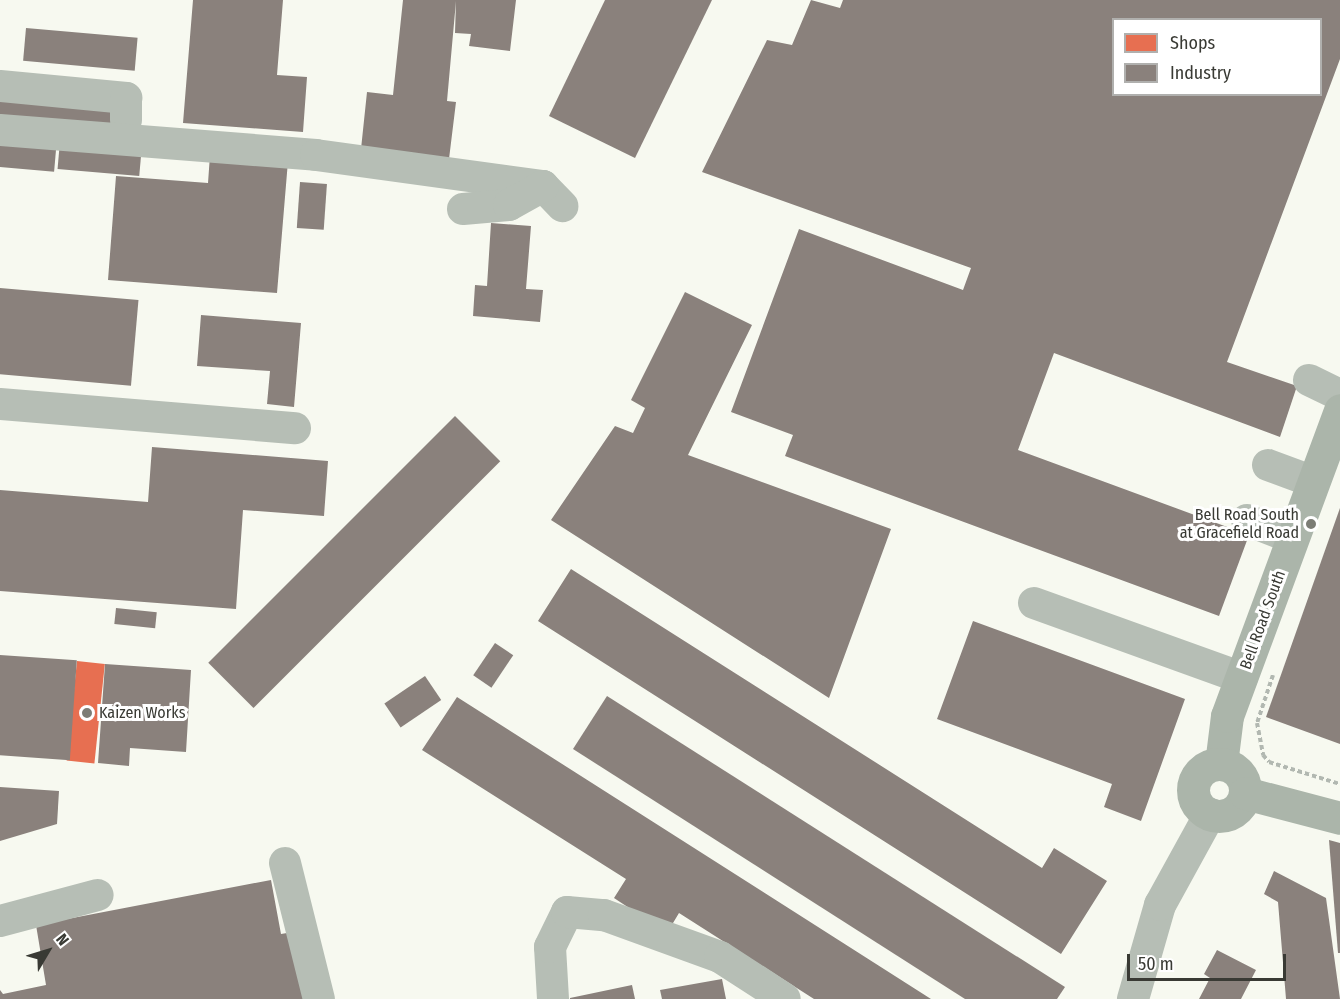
<!DOCTYPE html>
<html>
<head>
<meta charset="utf-8">
<style>
  body { margin:0 }
  #map { position:relative; width:1340px; height:999px; overflow:hidden; background:#f7f9f0; font-family:"Fira Sans Condensed",sans-serif }
  div>[style] { position:absolute }
  .shops>* { inset:0; background:#e76f51; transform-origin:0 0 }
  .industry>* { inset:0; background:#8a817c; transform-origin:0 0 }
  .path>* { height:4px; margin-top:-2px; transform-origin:0; background:repeating-linear-gradient(90deg,#b2b8b1 0 4.5px,transparent 0 7.5px) }
  .minor>* { height:32px; margin:-16px; padding:0 16px; transform-origin:16px; border-radius:16px; background:#b6beb5 }
  .major>* { height:33px; margin:-16.5px; padding:0 16.5px; transform-origin:16.5px; border-radius:16.5px; background:#abb5aa }
  .major>.ring { margin:-16.5px; padding:0; box-sizing:content-box; background:none; border:33px solid #abb5aa; border-radius:50% }
  .dots>* { width:16px; height:16px; translate:-50% -50%; box-sizing:border-box; border:3px solid #fff; border-radius:50% }
  span { translate:-50% -50%; white-space:nowrap; text-align:center; line-height:1.15; -webkit-text-stroke:6px #fff; paint-order:stroke }
  .poi-label { font-size:16px; color:#393a34 }
  .right { translate:-100% -50%; text-align:right }
  .left { translate:0 -50%; text-align:left }
  .street-label { font-size:16px; color:#393a34 }
  .legend { position:absolute; left:1112px; top:18px; width:210px; height:78px; box-sizing:border-box; background:#fff; border:2px solid #b0b0ae; margin:0; padding:8px 10px; list-style:none; font-size:18px; color:#393a34 }
  .legend li { display:flex; align-items:center; gap:12px; height:30px }
  .legend b { width:30px; border:2px solid #b0b0ae }
  .north { position:absolute; left:18px; top:921px; width:60px; height:60px; -webkit-text-stroke:4px #fff; paint-order:stroke; rotate:52deg; font-size:16px; font-weight:700; line-height:24px; text-align:center; color:#393a34 }
  .north::after { content:''; display:block; margin:auto; width:21px; height:27px; background:#393a34; clip-path:polygon(50% 0,100% 100%,50% 72%,0 100%) }
  .scale { position:absolute; left:1127px; top:954px; width:159px; height:27px; box-sizing:border-box; border:3px solid #393a34; border-top:0; padding-left:8px; font-size:18px; line-height:21px; white-space:nowrap; color:#393a34; -webkit-text-stroke:4px #fff; paint-order:stroke }
</style>
</head>
<body>
<div id="map">
  <div class="shops">
    <div style="left:77px;top:661px;width:28px;height:100px;rotate:6deg"></div>
  </div>
  <div class="industry">
    <div style="clip-path:polygon(193px 0,283px 0,277px 75px,307px 77px,303px 132px,183px 123px)"></div>
    <div style="clip-path:polygon(403px 0,516px 0,510px 51px,469px 46px,471px 34px,455px 33px,456px 1px,447px 101px,456px 102px,449px 159px,361px 149px,367px 92px,393px 95px)"></div>
    <div style="clip-path:polygon(605px 0,712px 0,635px 158px,549px 116px)"></div>
    <div style="clip-path:polygon(evenodd,811px 0,840px 8px,843px 0,1340px 0,1340px 59px,1227px 362px,1297px 386px,1280px 437px,1054px 353px,1018px 450px,1249px 535px,1219px 616px,785px 456px,793px 435px,731px 412px,799px 229px,963px 290px,971px 268px,702px 172px,767px 40px,792px 45px,811px 0,1114px 20px,1320px 20px,1320px 94px,1114px 94px,1114px 20px)"></div>
    <div style="left:26px;top:28px;width:112px;height:33px;rotate:5deg"></div>
    <div style="left:0;top:97px;width:114px;height:25px;rotate:5deg"></div>
    <div style="left:0;top:136px;width:57px;height:31px;rotate:5deg"></div>
    <div style="left:60px;top:141px;width:82px;height:28px;rotate:5deg"></div>
    <div style="clip-path:polygon(210px 155px,288px 161px,277px 293px,108px 280px,116px 176px,208px 183px)"></div>
    <div style="left:300px;top:182px;width:27px;height:46px;rotate:4deg"></div>
    <div style="clip-path:polygon(491px 223px,531px 226px,526px 289px,543px 290px,540px 322px,473px 316px,475px 285px,487px 286px)"></div>
    <div style="left:0;top:288px;width:139px;height:86px;rotate:5deg"></div>
    <div style="clip-path:polygon(685px 292px,752px 325px,688px 455px,891px 529px,829px 698px,551px 520px,615px 426px,633px 433px,645px 408px,631px 400px)"></div>
    <div style="clip-path:polygon(201px 315px,301px 323px,294px 407px,267px 404px,270px 371px,197px 366px)"></div>
    <div style="left:455px;top:416px;width:64px;height:349px;rotate:45deg"></div>
    <div style="clip-path:polygon(152px 447px,328px 461px,324px 516px,243px 510px,236px 609px,0 591px,0 490px,148px 502px)"></div>
    <div style="clip-path:polygon(1340px 508px,1340px 744px,1266px 717px)"></div>
    <div style="clip-path:polygon(571px 569px,1042px 868px,1054px 848px,1107px 881px,1061px 954px,538px 621px)"></div>
    <div style="left:116px;top:608px;width:41px;height:16px;rotate:6deg"></div>
    <div style="clip-path:polygon(973px 621px,1185px 699px,1141px 821px,1104px 807px,1112px 784px,937px 719px)"></div>
    <div style="left:495px;top:643px;width:22px;height:39px;rotate:34deg"></div>
    <div style="left:0;top:655px;width:77px;height:100px;rotate:4deg"></div>
    <div style="clip-path:polygon(105px 664px,191px 670px,186px 752px,130px 748px,129px 766px,98px 763px)"></div>
    <div style="left:425px;top:676px;width:29px;height:49px;rotate:56deg"></div>
    <div style="clip-path:polygon(607px 696px,1065px 987px,1057px 999px,965px 999px,573px 749px)"></div>
    <div style="clip-path:polygon(457px 697px,931px 999px,814px 999px,679px 913px,667px 933px,614px 898px,626px 879px,422px 750px)"></div>
    <div style="clip-path:polygon(0 787px,59px 791px,57px 824px,0 841px)"></div>
    <div style="clip-path:polygon(1329px 840px,1340px 843px,1340px 953px,1338px 953px)"></div>
    <div style="clip-path:polygon(1274px 871px,1326px 898px,1340px 999px,1286px 999px,1278px 902px,1264px 894px)"></div>
    <div style="clip-path:polygon(271px 880px,281px 934px,299px 931px,312px 999px,0 999px,0 990px,3px 994px,46px 985px,36px 925px)"></div>
    <div style="clip-path:polygon(1217px 950px,1256px 970px,1241px 999px,1199px 999px,1210px 978px,1204px 974px)"></div>
    <div style="clip-path:polygon(722px 979px,726px 999px,662px 999px,660px 990px)"></div>
    <div style="clip-path:polygon(632px 985px,635px 999px,570px 999px,570px 998px)"></div>
  </div>
  <div class="path">
    <div style="left:1273px;top:675px;width:51px;rotate:108.4deg"></div>
    <div style="left:1257px;top:723px;width:33px;rotate:79deg"></div>
    <div style="left:1263px;top:755px;width:9px;rotate:49deg"></div>
    <div style="left:1269px;top:762px;width:74px;rotate:17.2deg"></div>
  </div>
  <div class="minor">
    <div style="left:0;top:86px;width:127px;rotate:5.4deg"></div>
    <div style="left:126px;top:98px;width:22px;rotate:90deg"></div>
    <div style="left:0;top:130px;width:317px;rotate:4.5deg"></div>
    <div style="left:316px;top:155px;width:229px;rotate:7.8deg"></div>
    <div style="left:543px;top:186px;width:28px;rotate:46deg"></div>
    <div style="left:463px;top:209px;width:46px;rotate:-5deg"></div>
    <div style="left:509px;top:205px;width:39px;rotate:-29deg"></div>
    <div style="left:1309px;top:380px;width:34px;rotate:26deg"></div>
    <div style="left:0;top:404px;width:296px;rotate:4.7deg"></div>
    <div style="left:1268px;top:465px;width:49px;rotate:20.3deg"></div>
    <div style="left:1247px;top:520px;width:49px;rotate:21.4deg"></div>
    <div style="left:1034px;top:603px;width:221px;rotate:19.8deg"></div>
    <div style="left:285px;top:863px;width:140px;rotate:76deg"></div>
    <div style="left:0;top:921px;width:101px;rotate:-14.9deg"></div>
    <div style="left:553px;top:999px;width:52px;rotate:-93.3deg"></div>
    <div style="left:550px;top:947px;width:39px;rotate:-64deg"></div>
    <div style="left:567px;top:912px;width:37px;rotate:5deg"></div>
    <div style="left:604px;top:915px;width:123px;rotate:19.9deg"></div>
    <div style="left:720px;top:957px;width:77px;rotate:32.9deg"></div>
    <div style="left:1133px;top:999px;width:98px;rotate:-74deg"></div>
    <div style="left:1160px;top:905px;width:104px;rotate:-61.2deg"></div>
  </div>
  <div class="major">
    <div style="left:1221px;top:764px;width:48px;rotate:-82.9deg"></div>
    <div style="left:1227px;top:716px;width:326px;rotate:-69.7deg"></div>
    <div class="ring" style="left:1193px;top:764px;width:19px;height:19px"></div>
    <div style="left:1245px;top:793px;width:98px;rotate:14.7deg"></div>
  </div>
  <div class="dots">
    <div style="left:1311px;top:524px;background:#7c7d76"></div>
    <div style="left:87px;top:713px;background:#7c7d76"></div>
  </div>
  <div class="poi-label">
    <span class="right" style="left:1299px;top:524px">Bell Road South<br>at Gracefield Road</span>
    <span class="left" style="left:99px;top:713px">Kaizen Works</span>
  </div>
  <div class="street-label">
    <span style="left:1263px;top:620px;rotate:-70deg">Bell Road South</span>
  </div>
  <ul class="legend">
  <li><b style="height:16px;background:#e76f51"></b>Shops</li>
  <li><b style="height:16px;background:#8a817c"></b>Industry</li>
  </ul>
  <div class="north">N</div>
  <div class="scale">50 m</div>
</div>
</body>
</html>
